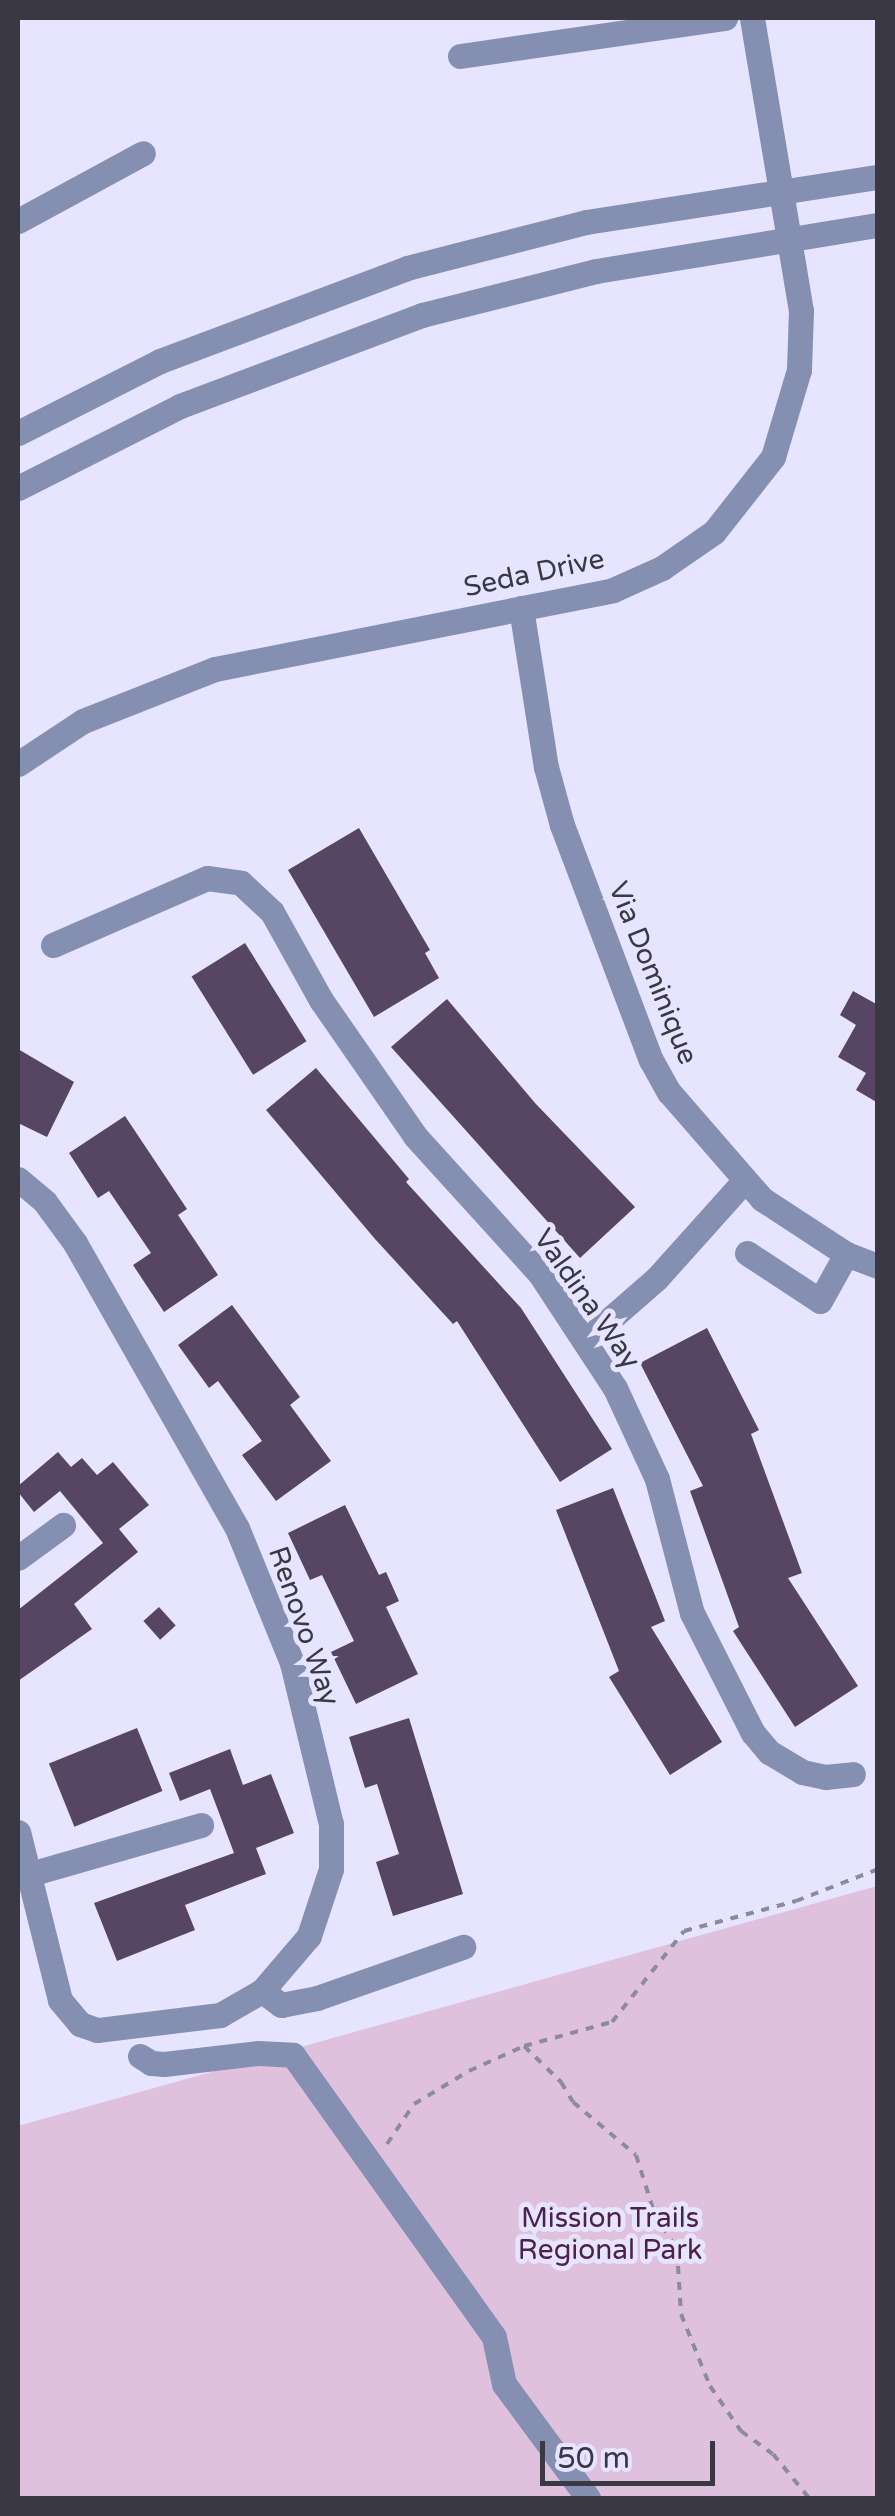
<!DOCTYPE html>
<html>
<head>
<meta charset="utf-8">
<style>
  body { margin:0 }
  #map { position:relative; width:895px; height:2516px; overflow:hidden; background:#e6e4ff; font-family:"Varela Round",sans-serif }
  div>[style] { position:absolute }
  .green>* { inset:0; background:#dfc0dd }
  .building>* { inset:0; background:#574566; transform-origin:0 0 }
  .path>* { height:4px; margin-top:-2px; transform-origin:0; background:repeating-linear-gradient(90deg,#8c8b9d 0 8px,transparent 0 16px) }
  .minor>* { height:25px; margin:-12.5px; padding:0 12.5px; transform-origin:12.5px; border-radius:12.5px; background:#858fb2 }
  span { translate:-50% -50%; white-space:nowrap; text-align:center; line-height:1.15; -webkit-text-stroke:10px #e6e4ff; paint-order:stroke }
  .street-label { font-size:28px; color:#3a3943 }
  .park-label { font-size:28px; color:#4c224c }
  .frame { position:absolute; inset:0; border:20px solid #3a3943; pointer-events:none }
  .scale { position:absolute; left:540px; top:2441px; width:175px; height:45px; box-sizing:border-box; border:5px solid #3a3943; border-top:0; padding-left:12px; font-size:30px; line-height:35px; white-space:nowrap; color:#3a3943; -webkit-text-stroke:8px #e6e4ff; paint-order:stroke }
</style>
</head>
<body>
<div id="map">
  <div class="green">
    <div style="clip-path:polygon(877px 1886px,877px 2498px,18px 2498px,18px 2126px)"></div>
  </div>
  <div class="building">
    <div style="clip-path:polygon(359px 828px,430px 950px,425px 953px,439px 978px,374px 1017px,288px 870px)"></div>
    <div style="left:245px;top:943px;width:116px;height:63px;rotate:58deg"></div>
    <div style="clip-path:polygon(853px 991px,878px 1005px,878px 1103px,856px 1090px,866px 1073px,838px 1057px,856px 1025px,840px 1015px)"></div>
    <div style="clip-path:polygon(447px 999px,535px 1103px,635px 1207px,580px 1258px,391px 1047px)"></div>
    <div style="clip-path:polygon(18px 1049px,74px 1082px,47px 1137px,18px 1123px)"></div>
    <div style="clip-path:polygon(316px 1068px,409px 1179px,406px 1182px,521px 1308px,612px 1449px,560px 1482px,457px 1321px,453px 1324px,375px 1239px,266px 1110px)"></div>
    <div style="clip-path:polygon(125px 1116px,187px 1209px,178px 1215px,218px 1275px,164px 1312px,133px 1265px,151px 1253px,109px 1191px,98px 1198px,69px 1153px)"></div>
    <div style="clip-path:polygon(232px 1305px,300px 1397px,290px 1405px,331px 1461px,276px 1501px,242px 1455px,262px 1441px,218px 1381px,209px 1388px,178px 1345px)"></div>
    <div style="clip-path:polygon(707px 1328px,759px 1430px,751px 1434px,802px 1573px,788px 1578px,858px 1686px,795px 1727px,733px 1631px,739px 1627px,690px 1491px,703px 1486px,640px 1363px)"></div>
    <div style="clip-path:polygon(58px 1452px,71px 1467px,82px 1458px,97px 1475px,113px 1462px,149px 1505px,119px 1529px,138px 1552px,74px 1604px,92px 1629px,18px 1681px,18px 1610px,103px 1543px,60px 1491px,34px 1512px,18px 1492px,18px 1486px)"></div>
    <div style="clip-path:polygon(613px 1488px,665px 1621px,651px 1627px,722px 1742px,670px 1775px,609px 1677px,619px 1671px,556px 1510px)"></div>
    <div style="clip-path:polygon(345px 1505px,379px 1575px,386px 1572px,399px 1601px,386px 1607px,418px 1674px,356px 1704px,331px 1652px,354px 1641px,322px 1575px,310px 1580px,288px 1533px)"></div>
    <div style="left:159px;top:1607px;width:25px;height:21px;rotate:48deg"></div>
    <div style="clip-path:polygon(409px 1718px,463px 1894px,393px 1916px,376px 1862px,399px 1854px,377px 1784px,365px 1788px,349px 1737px)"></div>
    <div style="left:137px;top:1728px;width:68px;height:95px;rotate:68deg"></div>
    <div style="clip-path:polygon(230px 1749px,243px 1785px,271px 1774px,294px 1833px,256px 1848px,266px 1874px,185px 1905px,195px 1930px,117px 1961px,94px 1903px,234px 1853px,210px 1789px,180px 1801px,169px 1773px)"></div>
  </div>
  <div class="path">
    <div style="left:524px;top:2046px;width:52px;rotate:44.2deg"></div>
    <div style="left:561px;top:2082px;width:23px;rotate:59deg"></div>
    <div style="left:573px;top:2102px;width:82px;rotate:40.1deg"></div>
    <div style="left:636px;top:2155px;width:60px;rotate:72.5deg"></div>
    <div style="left:654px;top:2212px;width:44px;rotate:58.8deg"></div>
    <div style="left:677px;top:2250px;width:64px;rotate:86.4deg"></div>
    <div style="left:681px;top:2314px;width:78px;rotate:68.1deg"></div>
    <div style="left:710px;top:2386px;width:55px;rotate:55.4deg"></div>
    <div style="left:741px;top:2431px;width:39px;rotate:36deg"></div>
    <div style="left:773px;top:2454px;width:57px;rotate:50.7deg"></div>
    <div style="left:387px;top:2144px;width:48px;rotate:-56deg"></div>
    <div style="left:414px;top:2104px;width:64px;rotate:-31deg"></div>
    <div style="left:469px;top:2071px;width:60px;rotate:-24.4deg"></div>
    <div style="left:524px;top:2046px;width:91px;rotate:-15.3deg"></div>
    <div style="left:612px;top:2022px;width:116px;rotate:-51.6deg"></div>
    <div style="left:684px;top:1931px;width:116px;rotate:-15deg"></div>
    <div style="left:796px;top:1901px;width:88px;rotate:-21.3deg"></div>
  </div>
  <div class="minor">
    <div style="left:460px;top:56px;width:268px;rotate:-8.2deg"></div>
    <div style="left:18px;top:221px;width:142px;rotate:-28.5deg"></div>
    <div style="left:18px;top:433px;width:159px;rotate:-26.9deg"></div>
    <div style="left:160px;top:361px;width:264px;rotate:-20.6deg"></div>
    <div style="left:407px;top:268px;width:185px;rotate:-14.4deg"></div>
    <div style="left:586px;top:222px;width:295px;rotate:-8.8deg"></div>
    <div style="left:18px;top:488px;width:182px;rotate:-26.8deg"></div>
    <div style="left:180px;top:406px;width:259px;rotate:-20.6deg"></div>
    <div style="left:422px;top:315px;width:179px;rotate:-14.2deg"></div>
    <div style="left:596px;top:271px;width:286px;rotate:-9.3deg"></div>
    <div style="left:521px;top:608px;width:161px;rotate:81.1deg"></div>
    <div style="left:546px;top:767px;width:60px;rotate:74.6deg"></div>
    <div style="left:562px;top:825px;width:251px;rotate:69.3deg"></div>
    <div style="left:651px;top:1060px;width:37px;rotate:61deg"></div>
    <div style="left:669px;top:1092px;width:142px;rotate:49deg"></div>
    <div style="left:762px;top:1199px;width:100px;rotate:33.2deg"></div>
    <div style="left:846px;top:1254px;width:34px;rotate:21deg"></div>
    <div style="left:18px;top:764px;width:78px;rotate:-33.5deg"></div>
    <div style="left:83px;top:721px;width:142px;rotate:-21.5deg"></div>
    <div style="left:215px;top:669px;width:406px;rotate:-11.2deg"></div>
    <div style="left:613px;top:590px;width:54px;rotate:-24.2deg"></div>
    <div style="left:662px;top:568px;width:63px;rotate:-34.7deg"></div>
    <div style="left:714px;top:532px;width:95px;rotate:-51.8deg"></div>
    <div style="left:773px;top:457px;width:91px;rotate:-73.4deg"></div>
    <div style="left:799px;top:370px;width:59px;rotate:-88.1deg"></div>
    <div style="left:801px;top:311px;width:297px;rotate:-99.5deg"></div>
    <div style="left:53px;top:945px;width:168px;rotate:-23.5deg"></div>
    <div style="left:207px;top:878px;width:34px;rotate:8deg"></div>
    <div style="left:241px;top:883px;width:42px;rotate:43.1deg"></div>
    <div style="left:272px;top:912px;width:101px;rotate:60.9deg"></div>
    <div style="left:321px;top:1000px;width:165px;rotate:55.3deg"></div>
    <div style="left:415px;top:1136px;width:186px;rotate:47.8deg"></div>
    <div style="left:540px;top:1274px;width:136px;rotate:56.7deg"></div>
    <div style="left:615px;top:1388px;width:100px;rotate:65.2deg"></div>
    <div style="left:657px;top:1479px;width:138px;rotate:75.4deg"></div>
    <div style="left:692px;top:1613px;width:135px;rotate:63.1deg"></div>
    <div style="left:753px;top:1733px;width:25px;rotate:50deg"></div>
    <div style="left:769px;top:1752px;width:39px;rotate:31deg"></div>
    <div style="left:802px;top:1772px;width:24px;rotate:12deg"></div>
    <div style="left:825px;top:1777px;width:28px;rotate:-6deg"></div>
    <div style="left:18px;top:1179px;width:35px;rotate:40deg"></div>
    <div style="left:45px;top:1202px;width:51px;rotate:53.8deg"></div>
    <div style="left:75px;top:1243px;width:328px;rotate:60.4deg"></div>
    <div style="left:237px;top:1528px;width:146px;rotate:67.8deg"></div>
    <div style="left:292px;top:1663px;width:166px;rotate:76.4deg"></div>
    <div style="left:331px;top:1824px;width:45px;rotate:90deg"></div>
    <div style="left:331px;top:1869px;width:71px;rotate:108.2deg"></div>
    <div style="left:309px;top:1936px;width:72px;rotate:130.5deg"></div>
    <div style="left:262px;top:1991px;width:48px;rotate:150.3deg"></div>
    <div style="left:220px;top:2015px;width:124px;rotate:173deg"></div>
    <div style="left:97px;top:2030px;width:18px;rotate:-161deg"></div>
    <div style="left:80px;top:2024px;width:31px;rotate:-130deg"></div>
    <div style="left:60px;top:2000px;width:173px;rotate:-104deg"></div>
    <div style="left:747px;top:1253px;width:87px;rotate:33.3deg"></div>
    <div style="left:820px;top:1301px;width:54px;rotate:-61deg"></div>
    <div style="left:586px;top:1340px;width:94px;rotate:-41.1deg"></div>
    <div style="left:657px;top:1278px;width:130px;rotate:-48.1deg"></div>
    <div style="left:18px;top:1558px;width:56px;rotate:-36.3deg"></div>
    <div style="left:30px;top:1874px;width:178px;rotate:-16deg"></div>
    <div style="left:262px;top:1991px;width:24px;rotate:36deg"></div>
    <div style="left:281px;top:2005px;width:37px;rotate:-11deg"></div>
    <div style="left:317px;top:1998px;width:155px;rotate:-19.3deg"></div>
    <div style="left:140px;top:2056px;width:13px;rotate:32deg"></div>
    <div style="left:151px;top:2063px;width:13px;rotate:4deg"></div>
    <div style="left:164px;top:2064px;width:95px;rotate:-6.7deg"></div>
    <div style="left:258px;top:2053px;width:35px;rotate:3deg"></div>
    <div style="left:293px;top:2055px;width:346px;rotate:54.5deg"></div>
    <div style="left:494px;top:2337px;width:48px;rotate:78deg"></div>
    <div style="left:504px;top:2384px;width:142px;rotate:53.6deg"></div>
  </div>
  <div class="street-label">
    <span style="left:534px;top:573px;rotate:-12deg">Seda Drive</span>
    <span style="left:653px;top:973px;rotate:68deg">Via Dominique</span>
    <span style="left:587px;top:1299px;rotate:55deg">Valdina Way</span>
    <span style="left:304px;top:1626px;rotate:71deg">Renovo Way</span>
  </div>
  <div class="park-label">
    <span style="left:610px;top:2234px">Mission Trails<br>Regional Park</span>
  </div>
  <div class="frame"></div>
  <div class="scale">50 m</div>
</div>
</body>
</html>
